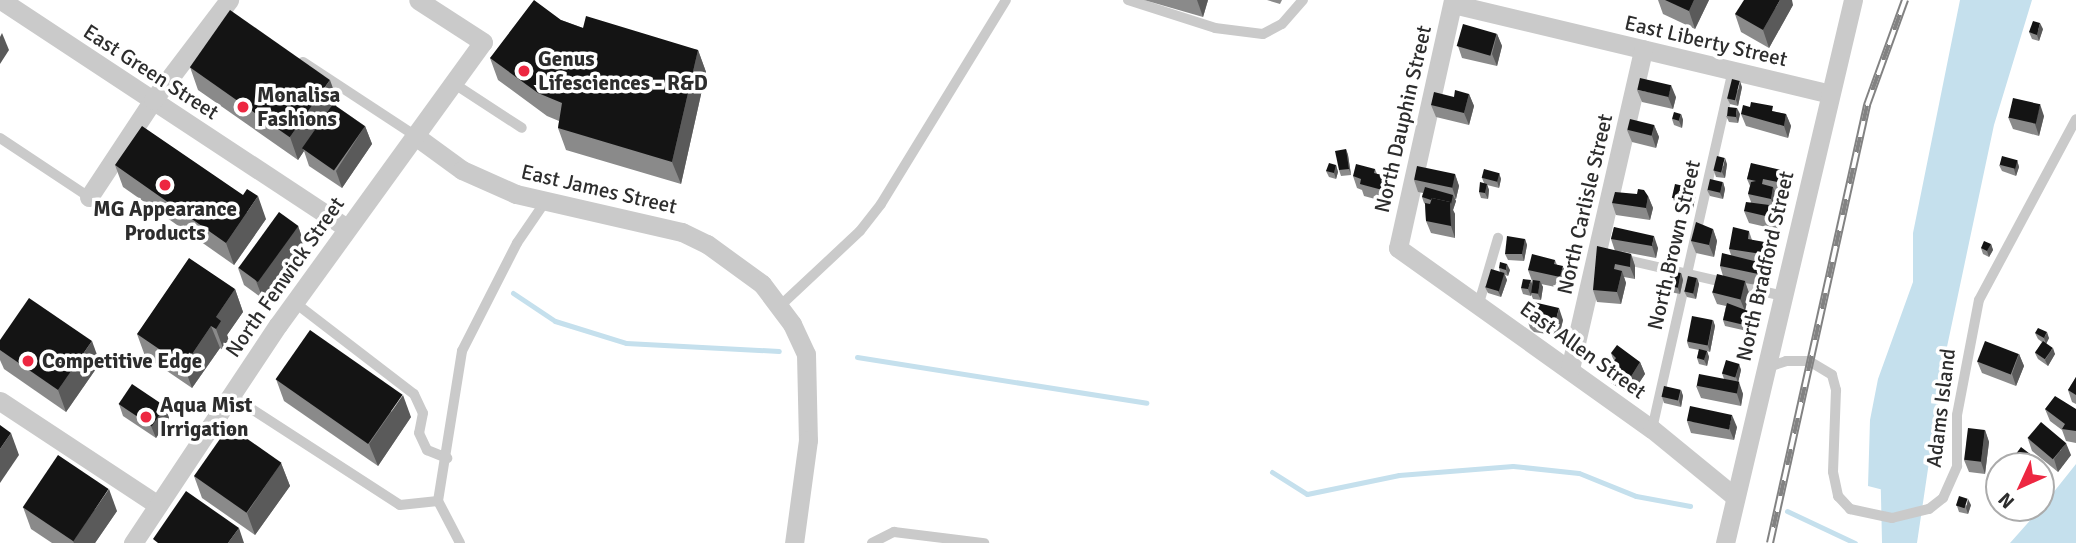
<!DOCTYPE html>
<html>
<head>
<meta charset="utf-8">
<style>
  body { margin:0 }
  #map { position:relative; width:2076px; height:543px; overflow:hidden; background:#fff; font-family:Signika,sans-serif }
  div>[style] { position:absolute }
  .water>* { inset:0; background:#c5e0ed }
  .stream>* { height:5px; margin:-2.5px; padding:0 2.5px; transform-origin:2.5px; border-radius:2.5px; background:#c5e0ed }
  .river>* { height:30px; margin:-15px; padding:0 15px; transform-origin:15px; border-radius:15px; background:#c5e0ed }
  .service>* { height:10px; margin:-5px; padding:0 5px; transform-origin:5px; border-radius:5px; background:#cacaca }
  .minor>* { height:19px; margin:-9.5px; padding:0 9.5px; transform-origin:9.5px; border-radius:9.5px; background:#cacaca }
  .rail>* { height:8px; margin-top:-4px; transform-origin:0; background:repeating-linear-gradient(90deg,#fff 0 16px,#828282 0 32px); box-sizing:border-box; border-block:2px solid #828282 }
  .wall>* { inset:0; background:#8a8a8a }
  .shaded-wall>* { inset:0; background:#5a5a5a }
  .building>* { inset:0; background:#141414; transform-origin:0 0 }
  .dots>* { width:19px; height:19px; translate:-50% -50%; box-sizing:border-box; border:4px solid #fff; border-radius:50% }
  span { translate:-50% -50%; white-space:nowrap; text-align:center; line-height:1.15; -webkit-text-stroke:7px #fff; paint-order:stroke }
  .street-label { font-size:21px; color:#2d2d2d }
  .poi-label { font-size:21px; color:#2d2d2d; font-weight:700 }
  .left { translate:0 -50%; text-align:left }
  .north { position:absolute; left:1985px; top:452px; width:70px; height:70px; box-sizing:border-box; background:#fff; border:2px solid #ababab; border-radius:50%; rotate:225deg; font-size:19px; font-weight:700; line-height:28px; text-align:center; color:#2d2d2d }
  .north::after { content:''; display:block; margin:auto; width:24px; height:32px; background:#ed2741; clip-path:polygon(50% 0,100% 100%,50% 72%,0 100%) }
</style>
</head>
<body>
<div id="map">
  <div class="water">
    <div style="clip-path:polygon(1960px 0,2032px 0,1994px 125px,1944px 361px,1917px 543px,1891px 543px,1903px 495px,1868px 486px,1870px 420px,1878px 379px,1913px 282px,1913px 233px)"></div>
    <div style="clip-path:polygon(2076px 464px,2076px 543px,2010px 543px,2041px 508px)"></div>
  </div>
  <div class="stream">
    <div style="left:513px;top:293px;width:50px;rotate:33.7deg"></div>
    <div style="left:555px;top:321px;width:74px;rotate:17.2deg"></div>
    <div style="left:626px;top:343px;width:153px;rotate:3deg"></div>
    <div style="left:857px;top:357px;width:293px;rotate:9deg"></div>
    <div style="left:1272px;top:472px;width:41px;rotate:32.2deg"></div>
    <div style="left:1307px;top:494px;width:94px;rotate:-11.7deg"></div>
    <div style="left:1399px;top:475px;width:114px;rotate:-4.5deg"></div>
    <div style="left:1513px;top:466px;width:66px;rotate:6.1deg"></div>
    <div style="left:1579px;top:473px;width:61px;rotate:22deg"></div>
    <div style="left:1636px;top:496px;width:55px;rotate:10.5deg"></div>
    <div style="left:1787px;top:511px;width:75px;rotate:25.2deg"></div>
  </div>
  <div class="river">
    <div style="left:1895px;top:453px;width:90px;rotate:88.7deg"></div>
  </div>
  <div class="service">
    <div style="left:1128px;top:0;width:91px;rotate:17.8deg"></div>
    <div style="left:1215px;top:28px;width:48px;rotate:7.1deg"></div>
    <div style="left:1263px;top:34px;width:21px;rotate:-28deg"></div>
    <div style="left:1282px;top:24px;width:32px;rotate:-49deg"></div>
    <div style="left:303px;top:62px;width:133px;rotate:33.3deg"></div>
    <div style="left:453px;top:83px;width:82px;rotate:33.1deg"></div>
    <div style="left:0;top:138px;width:107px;rotate:33.5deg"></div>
    <div style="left:1623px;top:259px;width:164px;rotate:13deg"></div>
    <div style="left:294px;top:302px;width:151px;rotate:37.5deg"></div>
    <div style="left:414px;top:394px;width:21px;rotate:65deg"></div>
    <div style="left:423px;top:413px;width:20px;rotate:101deg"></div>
    <div style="left:419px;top:433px;width:19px;rotate:65deg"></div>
    <div style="left:427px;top:450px;width:22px;rotate:22deg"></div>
    <div style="left:1479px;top:303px;width:68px;rotate:-73.7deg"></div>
    <div style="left:781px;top:305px;width:108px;rotate:-43.1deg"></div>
    <div style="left:860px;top:231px;width:34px;rotate:-52deg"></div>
    <div style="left:881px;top:204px;width:239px;rotate:-58.5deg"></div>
    <div style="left:1765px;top:368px;width:22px;rotate:-18deg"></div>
    <div style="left:1786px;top:361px;width:23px"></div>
    <div style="left:1809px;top:361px;width:27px;rotate:31deg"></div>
    <div style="left:1832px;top:375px;width:16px;rotate:75deg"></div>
    <div style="left:1836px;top:390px;width:82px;rotate:92.1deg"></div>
    <div style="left:1833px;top:472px;width:25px;rotate:78deg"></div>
    <div style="left:1838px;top:496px;width:18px;rotate:47deg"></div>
    <div style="left:1850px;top:509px;width:43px;rotate:12.1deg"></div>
    <div style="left:1892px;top:518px;width:38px;rotate:-14deg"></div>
    <div style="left:1929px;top:509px;width:18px;rotate:-38deg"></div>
    <div style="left:1943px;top:498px;width:35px;rotate:-66deg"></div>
    <div style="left:1957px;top:466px;width:51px;rotate:-90deg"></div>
    <div style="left:1957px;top:415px;width:117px;rotate:-79.2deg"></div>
    <div style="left:1979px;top:300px;width:205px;rotate:-61.8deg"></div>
    <div style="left:230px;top:395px;width:202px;rotate:32.9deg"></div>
    <div style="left:400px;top:505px;width:38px;rotate:-6deg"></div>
    <div style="left:1652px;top:429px;width:367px;rotate:-77.3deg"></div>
    <div style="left:460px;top:543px;width:47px;rotate:-117.6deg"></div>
    <div style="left:438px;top:501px;width:152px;rotate:-80.9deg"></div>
    <div style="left:462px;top:351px;width:121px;rotate:-63deg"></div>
    <div style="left:517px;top:243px;width:50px;rotate:-55.7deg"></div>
    <div style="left:872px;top:543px;width:25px;rotate:-27deg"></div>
    <div style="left:894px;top:532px;width:91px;rotate:7deg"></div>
  </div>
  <div class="minor">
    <div style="left:1px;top:0;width:414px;rotate:33.4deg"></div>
    <div style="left:1453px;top:0;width:254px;rotate:102.5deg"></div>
    <div style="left:1398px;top:248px;width:312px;rotate:35.5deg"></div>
    <div style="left:1652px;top:429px;width:107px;rotate:39.3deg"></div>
    <div style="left:1453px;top:4px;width:384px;rotate:13.4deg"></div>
    <div style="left:414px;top:135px;width:59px;rotate:36.1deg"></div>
    <div style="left:462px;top:170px;width:59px;rotate:24deg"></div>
    <div style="left:516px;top:194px;width:170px;rotate:12.9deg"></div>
    <div style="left:682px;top:232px;width:28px;rotate:26deg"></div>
    <div style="left:707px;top:244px;width:68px;rotate:36deg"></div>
    <div style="left:762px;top:284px;width:50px;rotate:53.1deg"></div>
    <div style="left:792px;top:324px;width:33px;rotate:65deg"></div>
    <div style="left:806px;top:354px;width:86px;rotate:88.7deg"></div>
    <div style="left:808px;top:440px;width:104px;rotate:97.7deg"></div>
    <div style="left:89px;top:197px;width:116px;rotate:-56.6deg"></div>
    <div style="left:153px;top:100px;width:126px;rotate:-52.8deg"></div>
    <div style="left:1570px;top:369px;width:328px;rotate:-77.1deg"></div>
    <div style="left:0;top:401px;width:189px;rotate:33.4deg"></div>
    <div style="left:133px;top:543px;width:262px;rotate:-56.4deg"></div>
    <div style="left:278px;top:325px;width:349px;rotate:-54.1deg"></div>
    <div style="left:483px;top:42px;width:77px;rotate:-147.1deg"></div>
    <div style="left:1725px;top:543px;width:558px;rotate:-76.74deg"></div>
  </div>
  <div class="rail">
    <div style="left:1770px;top:543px;width:449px;rotate:-77.5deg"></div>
    <div style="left:1867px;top:105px;width:112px;rotate:-70.1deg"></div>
  </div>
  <div class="wall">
    <div style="clip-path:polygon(1144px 0,1208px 0,1203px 17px)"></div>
    <div style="clip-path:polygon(1267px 0,1282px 0,1280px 4px)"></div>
    <div style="clip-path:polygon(1658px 0,1709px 0,1695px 29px,1663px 14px)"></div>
    <div style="clip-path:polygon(1793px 5px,1769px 48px,1741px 32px,1735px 14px)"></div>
    <div style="clip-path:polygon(561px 20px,583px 28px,698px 50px,706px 72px,681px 184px,566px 150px,558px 128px,559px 121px,547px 116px,498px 80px,490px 58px)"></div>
    <div style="clip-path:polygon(2043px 29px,2039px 41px,2032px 39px,2029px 32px)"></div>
    <div style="clip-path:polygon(1497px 34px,1502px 46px,1497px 66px,1462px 58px,1458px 46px)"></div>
    <div style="clip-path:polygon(190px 67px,338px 102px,336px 106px,365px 126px,372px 144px,342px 188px,309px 166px,304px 151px,298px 160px,198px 90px)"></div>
    <div style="clip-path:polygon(1742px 87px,1738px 106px,1730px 104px,1727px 98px)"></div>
    <div style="clip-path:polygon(1637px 90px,1676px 97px,1673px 109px,1642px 102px)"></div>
    <div style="clip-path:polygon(1469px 94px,1474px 106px,1469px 125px,1436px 117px,1431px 105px,1454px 97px)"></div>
    <div style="clip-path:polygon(1750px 107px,1786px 114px,1791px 126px,1788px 138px,1746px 126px,1741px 114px)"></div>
    <div style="clip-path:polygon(1681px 114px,1683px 120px,1682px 128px,1674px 125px,1672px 119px)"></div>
    <div style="clip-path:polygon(1740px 114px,1738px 123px,1729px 122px,1726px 116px)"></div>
    <div style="clip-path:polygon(2044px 116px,2039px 136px,2013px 129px,2008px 117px)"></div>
    <div style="clip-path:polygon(1654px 125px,1659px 137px,1656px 148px,1632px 142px,1627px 130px)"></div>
    <div style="clip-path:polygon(1346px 149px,1348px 155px,1351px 175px,1341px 176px,1339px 170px)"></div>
    <div style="clip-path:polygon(2017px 160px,2019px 167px,2016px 176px,2002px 171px,1999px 165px)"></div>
    <div style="clip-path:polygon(1751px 163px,1786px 183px,1787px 195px,1776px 193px,1778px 199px,1776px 206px,1782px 218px,1779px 230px,1749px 223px,1744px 211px,1751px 202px,1748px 194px,1750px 186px,1747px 179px)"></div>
    <div style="clip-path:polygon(1727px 164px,1725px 178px,1716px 177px,1714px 171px)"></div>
    <div style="clip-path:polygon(115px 165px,266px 219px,234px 265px,123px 187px)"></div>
    <div style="clip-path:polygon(1336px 165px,1338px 172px,1336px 179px,1329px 177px,1326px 171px)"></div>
    <div style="clip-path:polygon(1375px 169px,1377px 174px,1389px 177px,1394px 189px,1390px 203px,1364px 196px,1362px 190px,1357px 188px,1353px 176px)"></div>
    <div style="clip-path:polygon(1499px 173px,1501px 179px,1499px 188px,1487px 185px,1489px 190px,1488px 199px,1481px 198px,1479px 192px,1484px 183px,1482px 178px)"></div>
    <div style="clip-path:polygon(1455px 174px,1459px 186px,1456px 199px,1455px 199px,1456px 201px,1453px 210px,1455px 214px,1455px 238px,1431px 233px,1426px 221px,1425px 204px,1424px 203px,1422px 197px,1423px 193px,1418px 192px,1414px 180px)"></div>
    <div style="clip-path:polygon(1723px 182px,1725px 189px,1723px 199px,1710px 196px,1707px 190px)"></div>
    <div style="clip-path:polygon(1696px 194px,1693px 208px,1675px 204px,1673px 198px)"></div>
    <div style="clip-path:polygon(1648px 196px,1653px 208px,1650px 220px,1616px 215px,1612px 203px)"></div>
    <div style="clip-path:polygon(298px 226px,304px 243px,263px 299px,244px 285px,238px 268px)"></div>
    <div style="clip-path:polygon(1614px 227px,1658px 248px,1656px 258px,1619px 251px,1631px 254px,1635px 266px,1635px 279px,1624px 277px,1626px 283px,1621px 304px,1597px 302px,1593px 290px,1615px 251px,1611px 239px)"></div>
    <div style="clip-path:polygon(1713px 229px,1717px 241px,1714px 257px,1696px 253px,1691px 241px)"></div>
    <div style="clip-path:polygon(1749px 231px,1752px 240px,1775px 255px,1772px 268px,1767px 267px,1770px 276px,1768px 287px,1745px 283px,1749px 293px,1745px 310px,1756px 314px,1759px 320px,1756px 333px,1725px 326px,1723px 320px,1726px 306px,1717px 304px,1712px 292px,1723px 276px,1720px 266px,1731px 255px,1729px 249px)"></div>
    <div style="clip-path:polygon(1525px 239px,1527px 245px,1524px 261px,1508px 260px,1505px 254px)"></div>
    <div style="clip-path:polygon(1991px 244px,1993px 250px,1989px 257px,1983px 254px,1981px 248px)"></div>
    <div style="clip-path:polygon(1555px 260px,1557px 265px,1567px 278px,1565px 289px,1541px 284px,1543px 287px,1541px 300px,1533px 299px,1531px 294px,1531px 296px,1523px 294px,1521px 288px,1532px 284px,1532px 281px,1528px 270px)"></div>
    <div style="clip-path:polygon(1499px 268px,1510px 270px,1508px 276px,1505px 275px,1507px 280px,1501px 297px,1488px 293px,1485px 287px,1500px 272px)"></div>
    <div style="clip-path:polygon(1681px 273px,1683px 280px,1680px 294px,1670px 292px,1668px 286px)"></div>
    <div style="clip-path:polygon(1697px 278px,1699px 284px,1696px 299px,1687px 297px,1684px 291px)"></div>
    <div style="clip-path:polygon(235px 289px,243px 312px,227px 335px,230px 343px,224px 351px,220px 348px,192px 388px,145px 356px,137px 334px)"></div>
    <div style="clip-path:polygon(1526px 316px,1563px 320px,1559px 336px,1534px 332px,1530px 328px)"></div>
    <div style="clip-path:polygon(1713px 320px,1715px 326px,1710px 352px,1707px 351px,1709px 357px,1707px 366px,1699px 364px,1697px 358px,1699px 350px,1689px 348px,1687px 342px)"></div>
    <div style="clip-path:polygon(2035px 333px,2049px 338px,2046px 344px,2055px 354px,2048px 366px,2038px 359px,2035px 353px,2042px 342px,2038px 339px)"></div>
    <div style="clip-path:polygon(0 340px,100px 363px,66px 412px,4px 369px,0 360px)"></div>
    <div style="clip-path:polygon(1611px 353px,1640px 362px,1645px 374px,1631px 395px,1611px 383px,1607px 371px,1614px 362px)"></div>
    <div style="clip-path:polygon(2019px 354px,2024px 366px,2016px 386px,1982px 373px,1977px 361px)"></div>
    <div style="clip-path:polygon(1739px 364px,1741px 370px,1738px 382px,1743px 394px,1741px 406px,1701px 398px,1696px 386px,1724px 379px,1722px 373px)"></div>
    <div style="clip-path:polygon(2076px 377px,2076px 404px,2072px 402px,2068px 390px)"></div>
    <div style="clip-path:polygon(276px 379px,411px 417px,378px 466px,284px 401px)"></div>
    <div style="clip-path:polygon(1681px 390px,1683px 396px,1681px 407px,1664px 403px,1662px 397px)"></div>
    <div style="clip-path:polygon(119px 404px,165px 406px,169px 418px,156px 438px,123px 416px)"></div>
    <div style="clip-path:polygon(2045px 409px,2076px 409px,2076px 443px,2066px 441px,2062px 430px,2050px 421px)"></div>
    <div style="clip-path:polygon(1687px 421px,1737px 427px,1734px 440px,1691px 433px)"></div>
    <div style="clip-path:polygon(1985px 430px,1989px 442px,1985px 474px,1969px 472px,1964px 460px)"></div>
    <div style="clip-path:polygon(2028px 439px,2071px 455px,2058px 472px,2032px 451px)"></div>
    <div style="clip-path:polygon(281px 463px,290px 486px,255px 535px,202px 498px,194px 476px)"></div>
    <div style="clip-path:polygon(1999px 472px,1999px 505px,1991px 497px,1987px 485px)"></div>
    <div style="clip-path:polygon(1971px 505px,1968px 514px,1959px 512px,1957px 506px)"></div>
    <div style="clip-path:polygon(23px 507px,117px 511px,95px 543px,52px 543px,31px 529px)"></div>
    <div style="clip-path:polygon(2002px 508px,2022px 508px,2013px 518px)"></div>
  </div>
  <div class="shaded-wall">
    <div style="clip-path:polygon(1197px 0,1208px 0,1203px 17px)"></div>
    <div style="clip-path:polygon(1694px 0,1709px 0,1695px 29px,1689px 11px)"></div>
    <div style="clip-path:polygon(1780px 0,1792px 0,1793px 5px,1769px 48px,1763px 30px)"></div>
    <div style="clip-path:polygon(2040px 23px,2043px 29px,2039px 41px,2037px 35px)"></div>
    <div style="clip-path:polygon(2px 33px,9px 50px,0 64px,0 37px)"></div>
    <div style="clip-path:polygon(1497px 34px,1502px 46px,1497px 66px,1492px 54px)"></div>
    <div style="clip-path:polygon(698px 50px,706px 72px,681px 184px,672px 162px)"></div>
    <div style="clip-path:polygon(330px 80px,338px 102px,305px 150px,303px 149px,304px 151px,298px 160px,290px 137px)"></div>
    <div style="clip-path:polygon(1740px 81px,1742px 87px,1738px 106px,1736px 100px)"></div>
    <div style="clip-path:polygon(1671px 85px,1676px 97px,1673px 109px,1668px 97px)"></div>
    <div style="clip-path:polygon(1469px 94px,1474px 106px,1469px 125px,1464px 113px)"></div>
    <div style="clip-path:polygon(2040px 104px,2044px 116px,2039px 136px,2035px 124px)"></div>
    <div style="clip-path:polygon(1737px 108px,1740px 114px,1738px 123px,1736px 117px)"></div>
    <div style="clip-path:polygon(1681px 114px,1683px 120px,1682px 128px,1679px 121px)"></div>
    <div style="clip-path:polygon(1786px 114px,1791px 126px,1788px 138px,1784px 126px)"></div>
    <div style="clip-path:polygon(1654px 125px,1659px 137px,1656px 148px,1652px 136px)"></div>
    <div style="clip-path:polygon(365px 126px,372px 144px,342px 188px,336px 171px)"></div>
    <div style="clip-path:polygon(1346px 149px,1348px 155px,1351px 175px,1349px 169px)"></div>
    <div style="clip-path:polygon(1725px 158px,1727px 164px,1725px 178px,1722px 172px)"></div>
    <div style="clip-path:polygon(2017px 160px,2019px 167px,2016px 176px,2014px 169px)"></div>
    <div style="clip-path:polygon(1336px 165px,1338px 172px,1336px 179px,1334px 173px)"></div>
    <div style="clip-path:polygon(1781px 170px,1786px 183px,1787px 195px,1782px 183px)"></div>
    <div style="clip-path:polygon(1499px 173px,1501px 179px,1499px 188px,1497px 181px)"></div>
    <div style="clip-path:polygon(1455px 174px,1459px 186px,1456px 199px,1452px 187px)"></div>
    <div style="clip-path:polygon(1389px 177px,1394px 189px,1390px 203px,1386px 191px)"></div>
    <div style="clip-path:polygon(1723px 182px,1725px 189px,1723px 199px,1720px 193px)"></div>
    <div style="clip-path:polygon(1487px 184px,1489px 190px,1488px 199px,1485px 193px)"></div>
    <div style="clip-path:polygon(1773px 187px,1778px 199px,1775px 211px,1771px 199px)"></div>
    <div style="clip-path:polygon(1693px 188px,1696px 194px,1693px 208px,1690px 201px)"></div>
    <div style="clip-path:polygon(1453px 195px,1456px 201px,1453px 210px,1455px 214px,1455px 238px,1451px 226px,1450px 202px)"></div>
    <div style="clip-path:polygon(258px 196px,266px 219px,234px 265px,226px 243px)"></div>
    <div style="clip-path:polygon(1648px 196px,1653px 208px,1650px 220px,1646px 208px)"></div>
    <div style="clip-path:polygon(1777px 206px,1782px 218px,1779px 230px,1774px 218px)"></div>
    <div style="clip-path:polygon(298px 226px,304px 243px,263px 299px,256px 281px)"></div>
    <div style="clip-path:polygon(1713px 229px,1717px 241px,1714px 257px,1709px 245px)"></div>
    <div style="clip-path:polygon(1654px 236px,1658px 248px,1656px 258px,1652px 246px)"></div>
    <div style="clip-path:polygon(1525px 239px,1527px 245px,1524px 261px,1522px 254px)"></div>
    <div style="clip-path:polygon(1770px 243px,1775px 255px,1772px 268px,1768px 255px)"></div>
    <div style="clip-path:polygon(1991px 244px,1993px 250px,1989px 257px,1987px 251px)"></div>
    <div style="clip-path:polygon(1631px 254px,1635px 266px,1635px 279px,1630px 267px)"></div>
    <div style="clip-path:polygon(1507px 264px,1510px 270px,1508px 276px,1506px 270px)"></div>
    <div style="clip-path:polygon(1766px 264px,1770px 276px,1768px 287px,1763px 275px)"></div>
    <div style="clip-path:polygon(1563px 266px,1567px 278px,1565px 289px,1560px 277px)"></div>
    <div style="clip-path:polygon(1622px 271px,1626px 283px,1621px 304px,1617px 292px)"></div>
    <div style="clip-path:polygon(1504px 273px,1507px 280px,1501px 297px,1498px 291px)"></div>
    <div style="clip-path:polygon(1681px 273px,1683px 280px,1680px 294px,1678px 288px)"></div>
    <div style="clip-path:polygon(1697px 278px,1699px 284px,1696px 299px,1693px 293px)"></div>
    <div style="clip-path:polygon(1531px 280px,1533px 287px,1531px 296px,1528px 289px)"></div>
    <div style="clip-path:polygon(1540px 281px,1543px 287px,1541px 300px,1538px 294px)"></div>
    <div style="clip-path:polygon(1745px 281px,1749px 293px,1745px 311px,1740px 299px)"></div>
    <div style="clip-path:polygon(235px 289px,243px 312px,227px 335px,230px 343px,224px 351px,216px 329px,216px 317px)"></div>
    <div style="clip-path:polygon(1559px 308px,1563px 320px,1559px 336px,1555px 324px)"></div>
    <div style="clip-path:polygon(1756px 314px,1759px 320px,1756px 333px,1753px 327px)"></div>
    <div style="clip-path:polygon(1713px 320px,1715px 326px,1710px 352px,1708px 346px)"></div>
    <div style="clip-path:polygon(211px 326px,220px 348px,192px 388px,184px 366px)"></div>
    <div style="clip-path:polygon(2047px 332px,2049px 338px,2046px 344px,2044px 338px)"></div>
    <div style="clip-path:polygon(92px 341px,100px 363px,66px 412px,58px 390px)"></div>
    <div style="clip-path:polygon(2053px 348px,2055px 354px,2048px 366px,2045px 360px)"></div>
    <div style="clip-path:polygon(1707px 351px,1709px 357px,1707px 366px,1704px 360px)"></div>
    <div style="clip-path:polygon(2019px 354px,2024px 366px,2016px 386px,2012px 374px)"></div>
    <div style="clip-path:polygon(1640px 362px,1645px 374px,1631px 395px,1627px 383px)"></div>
    <div style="clip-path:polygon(1739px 364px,1741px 370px,1738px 383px,1736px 377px)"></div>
    <div style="clip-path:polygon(1739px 382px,1743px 394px,1741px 406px,1737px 394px)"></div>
    <div style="clip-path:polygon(1681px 390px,1683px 396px,1681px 407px,1679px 401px)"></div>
    <div style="clip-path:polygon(403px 395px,411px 417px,378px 466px,369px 444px)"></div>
    <div style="clip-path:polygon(165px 406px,169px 418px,156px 438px,151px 426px)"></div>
    <div style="clip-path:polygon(1732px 415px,1737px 427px,1734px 440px,1729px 428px)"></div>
    <div style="clip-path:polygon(1985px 430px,1989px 442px,1985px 474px,1981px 462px)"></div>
    <div style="clip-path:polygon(11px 433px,19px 455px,0 483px,0 449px)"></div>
    <div style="clip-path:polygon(2066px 443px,2071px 455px,2058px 472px,2054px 459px)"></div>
    <div style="clip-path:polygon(281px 463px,290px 486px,255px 535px,247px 513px)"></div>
    <div style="clip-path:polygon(2048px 468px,2052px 480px,2041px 494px,2041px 477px)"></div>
    <div style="clip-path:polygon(109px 489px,117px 511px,95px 543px,74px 543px,73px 541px)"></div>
    <div style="clip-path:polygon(1968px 499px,1971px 505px,1968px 514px,1966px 508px)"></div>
    <div style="clip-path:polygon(2010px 508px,2022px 508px,2013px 518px)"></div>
    <div style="clip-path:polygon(239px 528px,244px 543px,228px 543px)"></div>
  </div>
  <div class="building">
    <div style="clip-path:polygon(534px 0,561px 20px,583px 28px,586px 16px,698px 50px,672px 162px,558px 128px,562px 103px,538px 93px,490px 58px)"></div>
    <div style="clip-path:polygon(1665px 0,1694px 0,1689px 11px)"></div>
    <div style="clip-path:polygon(1744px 0,1780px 0,1763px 30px,1735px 14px)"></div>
    <div style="left:230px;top:10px;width:122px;height:70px;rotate:35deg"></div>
    <div style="clip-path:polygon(2033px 21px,2040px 23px,2037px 35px,2029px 32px)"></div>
    <div style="left:1463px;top:24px;width:35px;height:23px;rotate:16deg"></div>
    <div style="left:1640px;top:78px;width:32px;height:12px;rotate:13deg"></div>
    <div style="left:1732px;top:79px;width:8px;height:20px;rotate:14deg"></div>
    <div style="clip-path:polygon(1455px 90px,1469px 94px,1464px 113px,1431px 105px,1434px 92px,1454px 97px)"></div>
    <div style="left:2013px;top:98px;width:28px;height:20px;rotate:13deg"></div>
    <div style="clip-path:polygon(1751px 102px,1773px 106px,1772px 111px,1786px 114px,1784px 126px,1741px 114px,1743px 105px,1750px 107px)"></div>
    <div style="left:333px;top:104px;width:39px;height:54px;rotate:35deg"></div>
    <div style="left:1728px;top:107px;width:9px;height:9px;rotate:6deg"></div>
    <div style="left:1674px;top:112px;width:7px;height:7px;rotate:16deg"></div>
    <div style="left:1630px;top:119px;width:25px;height:11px;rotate:14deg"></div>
    <div style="clip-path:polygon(142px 126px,243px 195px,247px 189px,258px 196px,226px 243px,115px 165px)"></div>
    <div style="clip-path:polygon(1346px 149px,1349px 169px,1339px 170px,1335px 151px)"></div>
    <div style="left:1717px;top:156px;width:8px;height:15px;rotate:14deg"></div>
    <div style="left:2002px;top:156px;width:16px;height:9px;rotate:15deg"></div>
    <div style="clip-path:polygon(1329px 163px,1336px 165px,1334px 173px,1326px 171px)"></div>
    <div style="clip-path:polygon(1751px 163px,1781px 170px,1782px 183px,1763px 179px,1762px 184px,1773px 187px,1771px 199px,1748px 194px,1751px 182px,1756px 181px,1747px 179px)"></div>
    <div style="clip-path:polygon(1356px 164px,1375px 169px,1374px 173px,1389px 177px,1386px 191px,1360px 184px,1361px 179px,1353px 176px)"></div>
    <div style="left:1417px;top:166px;width:39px;height:14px;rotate:12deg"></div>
    <div style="left:1484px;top:169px;width:16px;height:9px;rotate:15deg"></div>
    <div style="left:1710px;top:179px;width:13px;height:11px;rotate:13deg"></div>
    <div style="clip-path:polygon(1480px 182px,1487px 184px,1485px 193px,1479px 192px)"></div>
    <div style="left:1675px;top:184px;width:18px;height:14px;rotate:13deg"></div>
    <div style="clip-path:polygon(1425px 187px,1453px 195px,1451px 204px,1450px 202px,1432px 198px,1431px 200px,1422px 197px)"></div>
    <div style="clip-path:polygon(1638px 189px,1644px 190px,1648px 196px,1646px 208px,1612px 203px,1615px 192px,1637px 194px)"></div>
    <div style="clip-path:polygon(1432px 198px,1450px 202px,1451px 226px,1426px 221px,1425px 203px,1430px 204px)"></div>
    <div style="clip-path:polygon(1746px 202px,1777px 206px,1774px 218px,1744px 211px)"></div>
    <div style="left:279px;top:212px;width:24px;height:69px;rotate:36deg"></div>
    <div style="clip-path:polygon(1696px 222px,1713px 229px,1709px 245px,1691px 241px)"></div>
    <div style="clip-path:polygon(1614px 227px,1654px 236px,1652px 246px,1611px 239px)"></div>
    <div style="clip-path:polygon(1733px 227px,1749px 231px,1748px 239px,1770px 243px,1768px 255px,1729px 249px)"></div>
    <div style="clip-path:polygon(1507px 236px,1525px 239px,1522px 254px,1505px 254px)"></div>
    <div style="clip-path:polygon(1984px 241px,1991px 244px,1987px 251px,1981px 248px)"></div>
    <div style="clip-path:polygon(1597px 246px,1631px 254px,1630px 267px,1615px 264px,1614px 269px,1622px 271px,1617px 292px,1593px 290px)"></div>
    <div style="clip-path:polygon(1722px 253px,1766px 264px,1763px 275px,1720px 266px)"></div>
    <div style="clip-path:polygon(1532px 254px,1555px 260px,1554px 264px,1563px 266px,1560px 277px,1528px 270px)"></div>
    <div style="clip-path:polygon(189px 258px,235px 289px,216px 317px,221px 321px,216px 329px,211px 326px,184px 366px,137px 334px)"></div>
    <div style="clip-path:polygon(1500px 262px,1507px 264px,1506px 270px,1499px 268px)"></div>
    <div style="left:1491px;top:269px;width:14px;height:19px;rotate:17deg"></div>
    <div style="left:1671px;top:271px;width:10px;height:15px;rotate:11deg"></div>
    <div style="left:1717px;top:274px;width:29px;height:19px;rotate:14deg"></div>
    <div style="left:1688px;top:276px;width:9px;height:16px;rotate:13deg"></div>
    <div style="clip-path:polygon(1523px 279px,1531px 280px,1528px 289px,1521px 288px)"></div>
    <div style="left:1533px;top:280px;width:7px;height:13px;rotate:8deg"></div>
    <div style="clip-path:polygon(29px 298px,92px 341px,58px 390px,0 350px,0 340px)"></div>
    <div style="clip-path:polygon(1529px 301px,1559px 308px,1555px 324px,1530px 320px,1526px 316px)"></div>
    <div style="clip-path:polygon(1727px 303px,1756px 314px,1753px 327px,1723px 320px)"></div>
    <div style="left:1692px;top:316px;width:21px;height:26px;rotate:11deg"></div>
    <div style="clip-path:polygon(2038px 328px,2047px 332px,2044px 338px,2035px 333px)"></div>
    <div style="left:310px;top:330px;width:113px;height:60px;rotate:35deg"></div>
    <div style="left:1985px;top:341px;width:36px;height:22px;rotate:21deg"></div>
    <div style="left:2043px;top:341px;width:12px;height:14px;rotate:35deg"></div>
    <div style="clip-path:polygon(1617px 345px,1640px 362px,1627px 383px,1607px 371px,1616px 358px,1611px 353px)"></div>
    <div style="clip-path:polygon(1699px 349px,1707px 351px,1704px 360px,1697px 358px)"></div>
    <div style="left:1726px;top:360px;width:14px;height:14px;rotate:17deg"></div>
    <div style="left:1699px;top:374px;width:41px;height:12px;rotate:11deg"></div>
    <div style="clip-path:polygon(2076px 377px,2076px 395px,2068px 390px)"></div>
    <div style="left:132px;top:384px;width:40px;height:24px;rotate:34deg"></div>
    <div style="left:1664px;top:386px;width:17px;height:11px;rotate:13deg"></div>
    <div style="clip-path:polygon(2055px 396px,2076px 409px,2076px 431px,2062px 429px,2065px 424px,2045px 409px)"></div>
    <div style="left:1690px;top:406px;width:43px;height:15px;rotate:12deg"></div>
    <div style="left:2041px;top:422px;width:33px;height:21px;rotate:40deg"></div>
    <div style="clip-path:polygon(0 425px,11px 433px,0 449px)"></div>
    <div style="left:229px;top:426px;width:64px;height:61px;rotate:35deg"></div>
    <div style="left:1968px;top:428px;width:17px;height:32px;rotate:7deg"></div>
    <div style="clip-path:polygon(2021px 447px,2048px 468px,2041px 477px,2041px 466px,2015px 466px,2010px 462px)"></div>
    <div style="left:58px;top:455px;width:61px;height:63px;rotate:34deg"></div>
    <div style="clip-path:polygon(1999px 472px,1999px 497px,1987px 485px)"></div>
    <div style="clip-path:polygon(186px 491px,239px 528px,228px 543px,158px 543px,153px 539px)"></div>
    <div style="left:1959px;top:496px;width:9px;height:10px;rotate:18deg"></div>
  </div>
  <div class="dots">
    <div style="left:524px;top:71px;background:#ed2741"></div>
    <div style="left:243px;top:107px;background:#ed2741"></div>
    <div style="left:165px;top:185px;background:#ed2741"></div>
    <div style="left:28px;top:361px;background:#ed2741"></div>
    <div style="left:146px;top:417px;background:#ed2741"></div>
  </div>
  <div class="street-label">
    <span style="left:1706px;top:41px;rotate:13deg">East Liberty Street</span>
    <span style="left:151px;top:72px;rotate:33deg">East Green Street</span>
    <span style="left:1403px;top:119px;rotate:-77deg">North Dauphin Street</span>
    <span style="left:599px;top:189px;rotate:13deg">East James Street</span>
    <span style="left:1585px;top:204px;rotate:-77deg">North Carlisle Street</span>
    <span style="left:1674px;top:245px;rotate:-77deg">North Brown Street</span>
    <span style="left:1765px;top:266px;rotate:-77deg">North Bradford Street</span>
    <span style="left:285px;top:277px;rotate:-55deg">North Fenwick Street</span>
    <span style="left:1583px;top:350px;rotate:36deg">East Allen Street</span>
    <span style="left:1941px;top:408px;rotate:-83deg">Adams Island</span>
  </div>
  <div class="poi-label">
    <span class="left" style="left:538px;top:71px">Genus<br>Lifesciences - R&amp;D</span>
    <span class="left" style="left:257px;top:107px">Monalisa<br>Fashions</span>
    <span style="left:165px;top:221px">MG Appearance<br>Products</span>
    <span class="left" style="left:42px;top:361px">Competitive Edge</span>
    <span class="left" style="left:160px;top:417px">Aqua Mist<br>Irrigation</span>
  </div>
  <div class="north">N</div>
</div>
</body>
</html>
